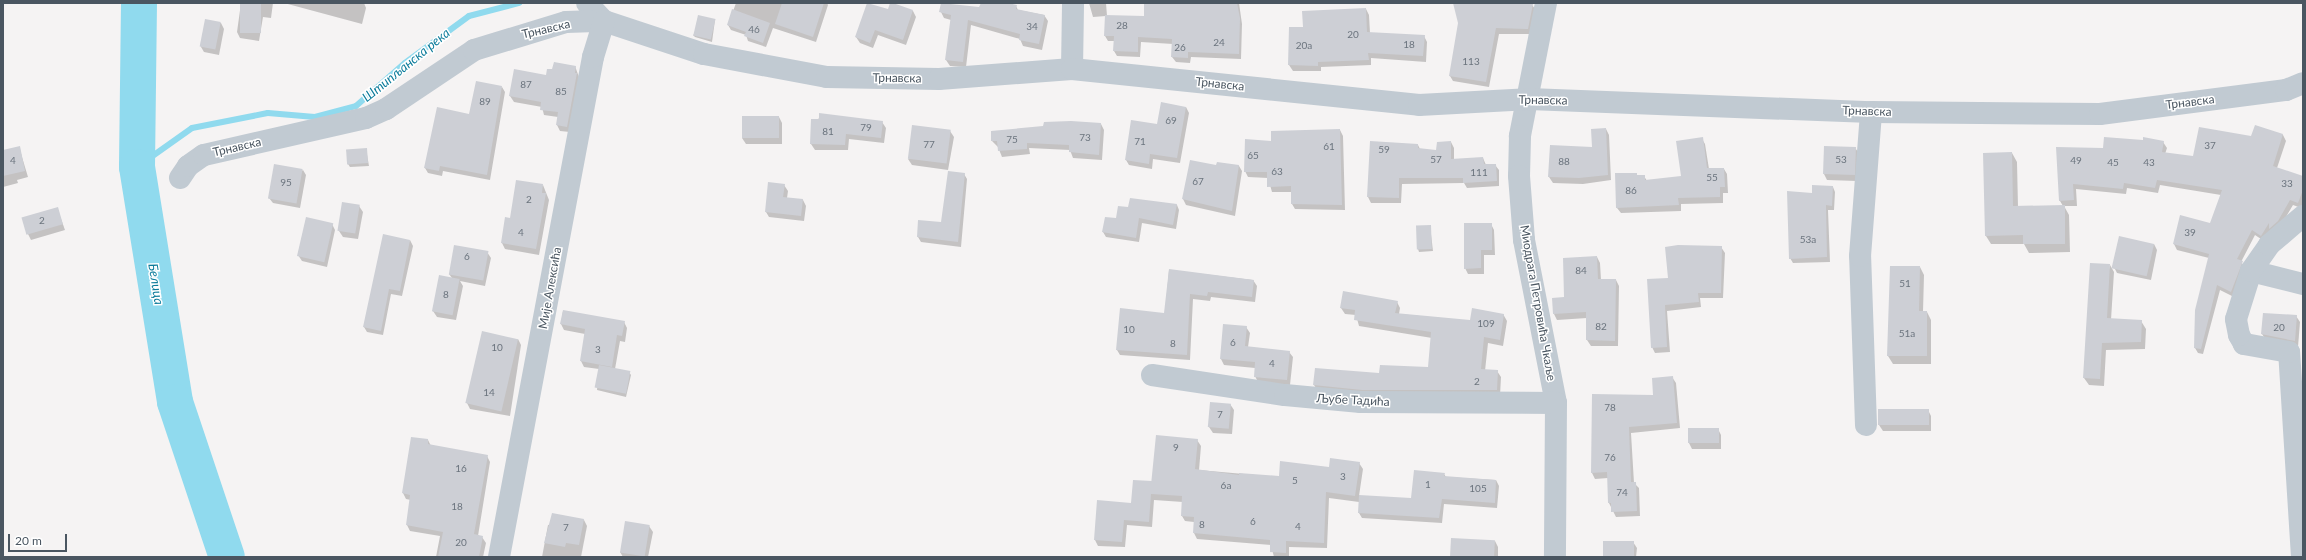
<!DOCTYPE html>
<html>
<head>
<meta charset="utf-8">
<style>
  body { margin:0 }
  #map { position:relative; width:2306px; height:560px; overflow:hidden; background:#f5f3f3; font-family:Lato,sans-serif }
  div>[style] { position:absolute }
  .shadow>* { inset:0; background:#0003 }
  .stream>* { height:6px; margin:-3px; padding:0 3px; transform-origin:3px; border-radius:3px; background:#90daee }
  .river>* { height:36px; margin:-18px; padding:0 18px; transform-origin:18px; border-radius:18px; background:#90daee }
  .building>* { inset:0; background:#cdcfd5; transform-origin:0 0 }
  .minor>* { height:22px; margin:-11px; padding:0 11px; transform-origin:11px; border-radius:11px; background:#c1cad2 }
  span { translate:-50% -50%; white-space:nowrap; text-align:center; line-height:1.15; -webkit-text-stroke:3px #fff; paint-order:stroke }
  .number-label { font-size:10px; color:#6b747e }
  .number-label span { -webkit-text-stroke-width:0 }
  .street-label { font-size:12px; color:#4a5661 }
  .water-label { font-size:13px; color:#0c7c9b; font-style:italic }
  .frame { position:absolute; inset:0; border:4px solid #4a5661; pointer-events:none }
  .scale { position:absolute; left:8px; top:534px; width:59px; height:18px; box-sizing:border-box; border:2px solid #4a5661; border-top:0; padding-left:5px; font-size:12px; line-height:14px; white-space:nowrap; color:#4a5661; -webkit-text-stroke:3px #fff; paint-order:stroke }
</style>
</head>
<body>
<div id="map">
  <div class="shadow">
    <div style="clip-path:polygon(241px 3px,273px 3px,271px 18px,263px 17px,259px 41px,240px 38px,237px 32px)"></div>
    <div style="clip-path:polygon(284px 3px,364px 3px,366px 8px,362px 24px)"></div>
    <div style="clip-path:polygon(736px 3px,827px 3px,828px 5px,816px 42px,773px 28px,766px 47px,748px 41px,746px 35px,731px 30px,728px 25px)"></div>
    <div style="clip-path:polygon(982px 3px,1004px 3px,1016px 6px,1018px 10px,1044px 15px,1048px 21px,1042px 50px,1023px 46px,1020px 39px,971px 25px,966px 67px,950px 66px,946px 60px,951px 20px,944px 18px,941px 12px,980px 9px)"></div>
    <div style="clip-path:polygon(1089px 3px,1106px 3px,1107px 16px,1145px 17px,1145px 3px,1239px 3px,1242px 24px,1241px 59px,1191px 57px,1190px 63px,1176px 62px,1172px 57px,1173px 44px,1141px 42px,1140px 57px,1117px 56px,1114px 51px,1114px 41px,1108px 41px,1105px 36px,1106px 16px,1093px 17px)"></div>
    <div style="clip-path:polygon(1454px 3px,1473px 3px,1475px 11px,1532px 5px,1536px 10px,1531px 34px,1499px 34px,1489px 87px,1453px 81px,1450px 76px,1459px 23px)"></div>
    <div style="clip-path:polygon(1366px 9px,1369px 15px,1370px 33px,1424px 36px,1427px 42px,1426px 62px,1371px 58px,1371px 65px,1321px 67px,1321px 71px,1293px 71px,1289px 65px,1290px 28px,1304px 28px)"></div>
    <div style="clip-path:polygon(888px 11px,913px 11px,916px 17px,906px 45px,878px 35px,873px 48px,860px 43px,856px 37px)"></div>
    <div style="clip-path:polygon(715px 20px,712px 42px,695px 37px,693px 35px)"></div>
    <div style="clip-path:polygon(206px 21px,221px 23px,224px 29px,219px 55px,204px 52px,201px 47px)"></div>
    <div style="clip-path:polygon(575px 66px,580px 80px,570px 132px,560px 131px,557px 125px,558px 117px,544px 115px,542px 107px,514px 102px,510px 96px,547px 76px)"></div>
    <div style="clip-path:polygon(502px 87px,505px 92px,490px 180px,443px 171px,442px 176px,428px 173px,425px 168px,470px 115px)"></div>
    <div style="clip-path:polygon(1186px 107px,1189px 113px,1180px 163px,1153px 159px,1152px 169px,1129px 165px,1126px 160px,1158px 125px)"></div>
    <div style="clip-path:polygon(820px 114px,882px 122px,886px 128px,884px 143px,849px 139px,848px 150px,815px 150px,811px 144px)"></div>
    <div style="clip-path:polygon(779px 117px,782px 123px,782px 144px,746px 144px,742px 138px)"></div>
    <div style="clip-path:polygon(1101px 124px,1104px 130px,1102px 160px,1073px 158px,1070px 150px,1029px 148px,1030px 154px,1002px 157px,998px 147px,992px 141px)"></div>
    <div style="clip-path:polygon(2256px 126px,2283px 135px,2286px 141px,2277px 168px,2303px 178px,2303px 203px,2301px 208px,2293px 205px,2280px 227px,2264px 241px,2255px 235px,2241px 262px,2245px 268px,2234px 297px,2220px 290px,2203px 354px,2198px 353px,2195px 348px,2209px 258px,2177px 250px,2174px 244px,2211px 224px,2221px 195px,2160px 185px,2158px 193px,2127px 188px,2126px 194px,2076px 189px,2077px 206px,2064px 206px,2069px 215px,2070px 252px,2029px 253px,2024px 244px,1991px 244px,1986px 236px,2012px 153px,2017px 162px,2018px 207px,2063px 206px,2060px 201px,2057px 148px,2104px 149px,2163px 142px,2167px 148px,2165px 154px,2194px 157px,2252px 137px)"></div>
    <div style="clip-path:polygon(1606px 129px,1609px 135px,1611px 180px,1583px 184px,1553px 183px,1549px 177px,1551px 146px,1593px 148px)"></div>
    <div style="clip-path:polygon(1340px 130px,1343px 136px,1345px 210px,1295px 209px,1292px 204px,1292px 192px,1272px 192px,1268px 178px,1248px 177px,1245px 171px,1272px 142px)"></div>
    <div style="clip-path:polygon(950px 131px,954px 137px,948px 170px,912px 165px,908px 159px)"></div>
    <div style="clip-path:polygon(1702px 139px,1705px 144px,1709px 169px,1724px 169px,1727px 174px,1728px 193px,1723px 193px,1723px 203px,1681px 204px,1681px 211px,1621px 213px,1617px 208px,1637px 176px,1644px 176px,1647px 181px,1682px 177px)"></div>
    <div style="clip-path:polygon(1371px 142px,1418px 145px,1420px 149px,1437px 151px,1451px 142px,1454px 148px,1454px 160px,1483px 158px,1486px 165px,1495px 165px,1499px 170px,1499px 186px,1467px 188px,1464px 183px,1402px 184px,1401px 203px,1371px 203px,1368px 197px)"></div>
    <div style="clip-path:polygon(19px 147px,28px 177px,17px 180px,18px 183px,3px 187px,3px 151px)"></div>
    <div style="clip-path:polygon(1855px 148px,1859px 153px,1857px 181px,1827px 180px,1824px 174px)"></div>
    <div style="clip-path:polygon(366px 149px,369px 166px,350px 167px,348px 164px)"></div>
    <div style="clip-path:polygon(1217px 166px,1239px 166px,1242px 171px,1235px 216px,1186px 205px,1183px 199px)"></div>
    <div style="clip-path:polygon(303px 170px,306px 175px,300px 208px,273px 203px,269px 198px)"></div>
    <div style="clip-path:polygon(964px 174px,967px 179px,961px 247px,921px 242px,918px 237px,919px 221px,942px 223px)"></div>
    <div style="clip-path:polygon(543px 185px,549px 200px,539px 255px,505px 249px,502px 243px,506px 218px,510px 219px)"></div>
    <div style="clip-path:polygon(784px 185px,788px 191px,787px 198px,803px 200px,806px 206px,804px 221px,769px 217px,766px 212px)"></div>
    <div style="clip-path:polygon(1833px 187px,1835px 192px,1834px 210px,1828px 210px,1830px 262px,1793px 263px,1790px 258px,1812px 194px)"></div>
    <div style="clip-path:polygon(1177px 205px,1179px 210px,1176px 229px,1142px 223px,1139px 242px,1106px 237px,1103px 232px,1129px 208px)"></div>
    <div style="clip-path:polygon(359px 206px,363px 212px,358px 239px,343px 237px,339px 231px)"></div>
    <div style="clip-path:polygon(57px 208px,65px 230px,31px 240px,28px 234px)"></div>
    <div style="clip-path:polygon(332px 224px,335px 230px,327px 267px,302px 261px,298px 255px)"></div>
    <div style="clip-path:polygon(1491px 224px,1494px 230px,1495px 255px,1484px 255px,1484px 274px,1468px 274px,1465px 268px)"></div>
    <div style="clip-path:polygon(1430px 226px,1433px 251px,1419px 252px,1418px 249px)"></div>
    <div style="clip-path:polygon(410px 240px,413px 246px,402px 296px,391px 294px,383px 335px,367px 332px,364px 327px)"></div>
    <div style="clip-path:polygon(2154px 244px,2157px 250px,2151px 280px,2117px 273px,2114px 267px)"></div>
    <div style="clip-path:polygon(1721px 247px,1725px 253px,1723px 298px,1700px 298px,1701px 307px,1667px 311px,1670px 352px,1655px 353px,1652px 347px,1669px 279px)"></div>
    <div style="clip-path:polygon(487px 252px,491px 258px,485px 286px,460px 281px,463px 286px,456px 320px,437px 317px,433px 311px,452px 278px,449px 274px)"></div>
    <div style="clip-path:polygon(1597px 257px,1600px 263px,1601px 280px,1616px 280px,1619px 286px,1618px 346px,1591px 346px,1587px 340px,1587px 318px,1557px 320px,1554px 314px)"></div>
    <div style="clip-path:polygon(2110px 265px,2114px 272px,2111px 320px,2141px 321px,2146px 329px,2145px 349px,2106px 350px,2104px 386px,2089px 385px,2084px 378px)"></div>
    <div style="clip-path:polygon(1920px 267px,1924px 275px,1923px 312px,1927px 312px,1931px 320px,1931px 364px,1893px 364px,1888px 356px)"></div>
    <div style="clip-path:polygon(1169px 270px,1253px 280px,1257px 286px,1255px 302px,1211px 297px,1210px 301px,1193px 299px,1190px 360px,1120px 355px,1117px 350px,1165px 314px)"></div>
    <div style="clip-path:polygon(1397px 302px,1400px 308px,1399px 314px,1471px 321px,1503px 314px,1507px 321px,1503px 346px,1488px 343px,1485px 371px,1497px 371px,1501px 377px,1500px 396px,1318px 391px,1314px 385px,1429px 368px,1432px 338px,1359px 326px,1356px 315px,1345px 314px,1341px 308px)"></div>
    <div style="clip-path:polygon(563px 311px,624px 322px,627px 328px,625px 342px,620px 341px,615px 369px,629px 372px,631px 375px,626px 397px,597px 390px,599px 369px,584px 367px,581px 361px,585px 334px,564px 330px,561px 324px)"></div>
    <div style="clip-path:polygon(2296px 316px,2300px 322px,2298px 347px,2266px 340px,2262px 334px)"></div>
    <div style="clip-path:polygon(1246px 327px,1250px 333px,1248px 347px,1289px 352px,1293px 357px,1290px 385px,1258px 382px,1255px 376px,1255px 368px,1224px 365px,1221px 359px)"></div>
    <div style="clip-path:polygon(518px 339px,521px 345px,510px 416px,470px 409px,467px 403px)"></div>
    <div style="clip-path:polygon(1672px 377px,1676px 383px,1680px 428px,1631px 433px,1634px 483px,1639px 488px,1640px 516px,1616px 517px,1609px 503px,1608px 478px,1595px 479px,1592px 473px,1593px 395px,1654px 396px)"></div>
    <div style="clip-path:polygon(1230px 404px,1234px 410px,1232px 434px,1213px 433px,1209px 427px)"></div>
    <div style="clip-path:polygon(1928px 410px,1931px 416px,1931px 431px,1883px 431px,1879px 425px)"></div>
    <div style="clip-path:polygon(1689px 429px,1718px 429px,1721px 435px,1721px 449px,1692px 449px,1689px 443px)"></div>
    <div style="clip-path:polygon(428px 440px,431px 446px,487px 456px,490px 462px,478px 536px,482px 537px,486px 543px,483px 557px,436px 557px,440px 536px,410px 531px,407px 525px,411px 500px,406px 499px,403px 493px)"></div>
    <div style="clip-path:polygon(1197px 440px,1201px 446px,1199px 470px,1279px 477px,1359px 463px,1363px 469px,1359px 496px,1412px 500px,1444px 474px,1446px 477px,1496px 480px,1499px 486px,1497px 508px,1444px 504px,1442px 523px,1362px 518px,1359px 513px,1359px 502px,1329px 498px,1327px 548px,1289px 547px,1289px 557px,1274px 557px,1271px 545px,1197px 539px,1194px 533px,1194px 522px,1185px 521px,1182px 516px,1183px 502px,1154px 500px,1152px 527px,1127px 525px,1125px 547px,1098px 546px,1095px 540px,1151px 482px)"></div>
    <div style="clip-path:polygon(584px 520px,587px 526px,581px 557px,542px 557px,548px 525px)"></div>
    <div style="clip-path:polygon(649px 526px,653px 532px,648px 557px,623px 557px,620px 552px)"></div>
    <div style="clip-path:polygon(1495px 541px,1498px 547px,1498px 557px,1450px 557px)"></div>
    <div style="clip-path:polygon(1633px 542px,1637px 548px,1636px 557px,1604px 557px)"></div>
  </div>
  <div class="stream">
    <div style="left:137px;top:167px;width:67px;rotate:-35.3deg"></div>
    <div style="left:192px;top:128px;width:77px;rotate:-11.2deg"></div>
    <div style="left:268px;top:113px;width:47px;rotate:4.9deg"></div>
    <div style="left:315px;top:117px;width:42px;rotate:-15deg"></div>
    <div style="left:356px;top:106px;width:65px;rotate:-41.3deg"></div>
    <div style="left:405px;top:63px;width:79px;rotate:-36.3deg"></div>
    <div style="left:469px;top:16px;width:52px;rotate:-14.6deg"></div>
  </div>
  <div class="river">
    <div style="left:139px;top:3px;width:164px;rotate:90.7deg"></div>
    <div style="left:137px;top:167px;width:238px;rotate:80.8deg"></div>
    <div style="left:175px;top:402px;width:163px;rotate:71.5deg"></div>
  </div>
  <div class="building">
    <div style="left:240px;top:3px;width:21px;height:30px"></div>
    <div style="clip-path:polygon(782px 3px,824px 3px,813px 37px,775px 24px)"></div>
    <div style="clip-path:polygon(867px 3px,888px 9px,890px 3px,893px 3px,913px 10px,903px 40px,875px 30px,870px 43px,855px 37px)"></div>
    <div style="clip-path:polygon(941px 3px,979px 7px,981px 3px,1008px 3px,1017px 5px,1016px 9px,1045px 15px,1039px 44px,1019px 40px,1020px 34px,968px 20px,963px 62px,945px 60px,951px 15px,939px 12px)"></div>
    <div style="clip-path:polygon(1144px 3px,1237px 3px,1240px 18px,1239px 54px,1188px 52px,1188px 58px,1171px 57px,1172px 39px,1138px 37px,1138px 52px,1113px 51px,1114px 36px,1104px 36px,1105px 15px,1144px 16px)"></div>
    <div style="clip-path:polygon(1453px 3px,1533px 4px,1528px 29px,1496px 28px,1486px 82px,1449px 76px,1458px 23px)"></div>
    <div style="clip-path:polygon(1366px 8px,1367px 32px,1425px 35px,1423px 56px,1368px 53px,1369px 60px,1318px 62px,1318px 66px,1288px 65px,1289px 27px,1303px 27px,1302px 11px)"></div>
    <div style="clip-path:polygon(732px 9px,770px 23px,763px 43px,744px 36px,746px 32px,727px 25px)"></div>
    <div style="left:698px;top:15px;width:18px;height:21px;rotate:13deg"></div>
    <div style="left:205px;top:19px;width:16px;height:28px;rotate:11deg"></div>
    <div style="clip-path:polygon(554px 62px,576px 66px,575px 73px,577px 73px,567px 127px,556px 125px,558px 112px,540px 110px,541px 102px,509px 96px,514px 69px,546px 75px,547px 69px,552px 69px)"></div>
    <div style="clip-path:polygon(476px 81px,502px 86px,487px 175px,440px 166px,439px 171px,424px 168px,437px 107px,469px 114px)"></div>
    <div style="clip-path:polygon(1161px 102px,1186px 107px,1177px 158px,1150px 154px,1149px 164px,1125px 160px,1131px 120px,1157px 124px)"></div>
    <div style="clip-path:polygon(819px 113px,883px 121px,881px 138px,846px 134px,845px 145px,810px 144px,811px 119px,819px 119px)"></div>
    <div style="left:742px;top:116px;width:37px;height:22px"></div>
    <div style="clip-path:polygon(1071px 121px,1101px 123px,1099px 155px,1069px 152px,1069px 145px,1027px 143px,1027px 149px,998px 151px,997px 141px,991px 141px,991px 131px,1043px 126px,1044px 122px)"></div>
    <div style="left:912px;top:125px;width:39px;height:34px;rotate:7deg"></div>
    <div style="clip-path:polygon(2255px 125px,2283px 134px,2273px 166px,2303px 176px,2303px 190px,2298px 203px,2290px 200px,2278px 221px,2269px 229px,2269px 223px,2261px 236px,2252px 230px,2237px 259px,2243px 261px,2231px 292px,2217px 285px,2201px 349px,2194px 348px,2195px 310px,2209px 254px,2173px 244px,2180px 215px,2210px 223px,2222px 190px,2157px 180px,2155px 188px,2124px 183px,2123px 189px,2073px 184px,2074px 200px,2059px 201px,2056px 147px,2103px 148px,2104px 137px,2143px 140px,2143px 137px,2164px 141px,2162px 152px,2193px 156px,2199px 127px,2251px 136px)"></div>
    <div style="clip-path:polygon(1606px 128px,1608px 175px,1579px 178px,1548px 177px,1550px 145px,1592px 147px,1591px 129px)"></div>
    <div style="clip-path:polygon(1340px 129px,1342px 205px,1291px 204px,1291px 186px,1267px 187px,1267px 172px,1244px 172px,1245px 139px,1271px 141px,1271px 131px)"></div>
    <div style="clip-path:polygon(1703px 137px,1707px 168px,1724px 168px,1725px 187px,1720px 187px,1720px 197px,1678px 198px,1679px 205px,1616px 208px,1615px 173px,1637px 173px,1637px 175px,1645px 175px,1645px 180px,1681px 176px,1676px 141px)"></div>
    <div style="clip-path:polygon(1370px 141px,1418px 144px,1418px 148px,1436px 150px,1437px 142px,1451px 141px,1451px 159px,1483px 157px,1484px 164px,1496px 164px,1497px 181px,1463px 183px,1463px 178px,1399px 178px,1399px 198px,1367px 197px)"></div>
    <div style="clip-path:polygon(20px 146px,25px 171px,3px 176px,3px 150px)"></div>
    <div style="left:1824px;top:146px;width:32px;height:28px;rotate:2deg"></div>
    <div style="left:367px;top:148px;width:15px;height:21px;rotate:86deg"></div>
    <div style="clip-path:polygon(2012px 152px,2013px 206px,2065px 205px,2065px 244px,2023px 244px,2023px 235px,1985px 236px,1983px 153px)"></div>
    <div style="clip-path:polygon(1190px 160px,1216px 165px,1217px 162px,1239px 165px,1232px 211px,1182px 199px)"></div>
    <div style="left:274px;top:164px;width:29px;height:35px;rotate:10deg"></div>
    <div style="clip-path:polygon(948px 171px,965px 173px,958px 242px,917px 237px,918px 220px,941px 222px)"></div>
    <div style="clip-path:polygon(516px 180px,543px 184px,542px 193px,546px 193px,536px 249px,501px 243px,505px 217px,510px 218px)"></div>
    <div style="clip-path:polygon(768px 182px,785px 184px,783px 197px,803px 199px,801px 216px,765px 212px)"></div>
    <div style="clip-path:polygon(1812px 185px,1833px 186px,1832px 206px,1826px 205px,1827px 257px,1789px 259px,1787px 191px,1812px 193px)"></div>
    <div style="clip-path:polygon(1130px 198px,1177px 204px,1173px 225px,1139px 218px,1136px 238px,1102px 232px,1105px 217px,1116px 218px,1118px 206px,1128px 207px)"></div>
    <div style="left:342px;top:202px;width:18px;height:29px;rotate:9deg"></div>
    <div style="left:58px;top:207px;width:18px;height:38px;rotate:74deg"></div>
    <div style="left:306px;top:217px;width:28px;height:40px;rotate:13deg"></div>
    <div style="clip-path:polygon(1464px 223px,1492px 223px,1492px 250px,1481px 250px,1481px 268px,1464px 269px)"></div>
    <div style="left:1431px;top:225px;width:24px;height:15px;rotate:88deg"></div>
    <div style="clip-path:polygon(383px 234px,410px 240px,400px 291px,389px 289px,381px 331px,363px 327px)"></div>
    <div style="left:2119px;top:236px;width:36px;height:33px;rotate:13deg"></div>
    <div style="left:454px;top:245px;width:35px;height:30px;rotate:10deg"></div>
    <div style="clip-path:polygon(1678px 245px,1722px 246px,1721px 293px,1698px 293px,1699px 302px,1665px 305px,1667px 347px,1651px 348px,1647px 279px,1668px 278px,1665px 247px)"></div>
    <div style="clip-path:polygon(1597px 256px,1598px 279px,1616px 279px,1615px 341px,1586px 340px,1586px 312px,1553px 314px,1552px 298px,1564px 297px,1563px 258px)"></div>
    <div style="clip-path:polygon(2090px 263px,2110px 264px,2107px 318px,2142px 320px,2141px 342px,2102px 343px,2100px 379px,2083px 378px)"></div>
    <div style="clip-path:polygon(1890px 266px,1920px 266px,1919px 311px,1927px 311px,1927px 356px,1887px 356px)"></div>
    <div style="clip-path:polygon(1169px 269px,1254px 280px,1252px 297px,1208px 292px,1207px 296px,1190px 294px,1187px 355px,1116px 350px,1120px 308px,1164px 313px)"></div>
    <div style="left:439px;top:275px;width:21px;height:37px;rotate:11deg"></div>
    <div style="clip-path:polygon(1343px 291px,1398px 301px,1395px 313px,1470px 320px,1472px 308px,1504px 314px,1500px 340px,1484px 337px,1481px 369px,1498px 370px,1497px 390px,1362px 390px,1313px 385px,1315px 368px,1379px 373px,1380px 365px,1428px 367px,1431px 332px,1354px 320px,1355px 310px,1340px 308px)"></div>
    <div style="clip-path:polygon(563px 310px,625px 321px,622px 336px,617px 335px,612px 367px,580px 361px,585px 329px,560px 324px)"></div>
    <div style="clip-path:polygon(2263px 313px,2297px 315px,2295px 341px,2261px 334px)"></div>
    <div style="clip-path:polygon(1223px 324px,1247px 326px,1245px 346px,1290px 351px,1287px 380px,1254px 377px,1255px 362px,1220px 359px)"></div>
    <div style="left:482px;top:331px;width:37px;height:74px;rotate:13deg"></div>
    <div style="left:599px;top:365px;width:32px;height:23px;rotate:11deg"></div>
    <div style="clip-path:polygon(1673px 376px,1677px 423px,1629px 427px,1631px 482px,1636px 482px,1637px 511px,1611px 512px,1611px 503px,1608px 503px,1607px 472px,1591px 473px,1592px 394px,1653px 395px,1652px 378px)"></div>
    <div style="left:1210px;top:402px;width:21px;height:25px;rotate:5deg"></div>
    <div style="left:1878px;top:409px;width:51px;height:16px"></div>
    <div style="left:1688px;top:428px;width:31px;height:15px"></div>
    <div style="clip-path:polygon(1156px 435px,1198px 439px,1195px 469px,1239px 475px,1239px 473px,1279px 476px,1280px 461px,1329px 467px,1330px 458px,1360px 462px,1355px 496px,1326px 492px,1324px 543px,1286px 541px,1286px 553px,1270px 552px,1270px 540px,1193px 533px,1194px 517px,1181px 516px,1182px 496px,1151px 494px,1149px 522px,1124px 520px,1122px 542px,1094px 540px,1097px 500px,1131px 503px,1133px 480px,1152px 481px,1151px 485px)"></div>
    <div style="clip-path:polygon(411px 437px,428px 439px,428px 444px,488px 455px,474px 534px,483px 536px,479px 557px,438px 557px,443px 532px,406px 525px,410px 495px,402px 493px)"></div>
    <div style="clip-path:polygon(1414px 470px,1445px 473px,1444px 476px,1496px 480px,1495px 503px,1442px 499px,1439px 518px,1358px 513px,1359px 495px,1411px 498px)"></div>
    <div style="clip-path:polygon(552px 513px,584px 519px,579px 545px,566px 543px,565px 547px,544px 543px)"></div>
    <div style="left:625px;top:521px;width:25px;height:32px;rotate:9deg"></div>
    <div style="left:1451px;top:538px;width:44px;height:19px;rotate:3deg"></div>
    <div style="left:1603px;top:541px;width:31px;height:16px"></div>
  </div>
  <div class="minor">
    <div style="left:587px;top:3px;width:25px;rotate:47deg"></div>
    <div style="left:1546px;top:3px;width:136px;rotate:101.1deg"></div>
    <div style="left:1520px;top:136px;width:40px;rotate:91.4deg"></div>
    <div style="left:1519px;top:176px;width:64px;rotate:85.5deg"></div>
    <div style="left:1524px;top:240px;width:166px;rotate:78.9deg"></div>
    <div style="left:1556px;top:403px;width:154px;rotate:90.4deg"></div>
    <div style="left:1072px;top:69px;width:66px;rotate:-89.1deg"></div>
    <div style="left:180px;top:178px;width:14px;rotate:-56deg"></div>
    <div style="left:188px;top:166px;width:19px;rotate:-35deg"></div>
    <div style="left:204px;top:155px;width:166px;rotate:-12.9deg"></div>
    <div style="left:366px;top:118px;width:22px;rotate:-24deg"></div>
    <div style="left:386px;top:109px;width:106px;rotate:-33.8deg"></div>
    <div style="left:474px;top:50px;width:96px;rotate:-16.9deg"></div>
    <div style="left:566px;top:22px;width:38px;rotate:-2deg"></div>
    <div style="left:604px;top:21px;width:105px;rotate:18.3deg"></div>
    <div style="left:704px;top:54px;width:125px;rotate:10.6deg"></div>
    <div style="left:827px;top:77px;width:112px;rotate:1deg"></div>
    <div style="left:939px;top:79px;width:133px;rotate:-4.3deg"></div>
    <div style="left:1072px;top:69px;width:349px;rotate:5.9deg"></div>
    <div style="left:1419px;top:105px;width:110px;rotate:-3.1deg"></div>
    <div style="left:1529px;top:99px;width:342px;rotate:2.2deg"></div>
    <div style="left:1871px;top:112px;width:229px;rotate:0.5deg"></div>
    <div style="left:2100px;top:114px;width:188px;rotate:-7.4deg"></div>
    <div style="left:2286px;top:90px;width:18px;rotate:-22deg"></div>
    <div style="left:2251px;top:271px;width:54px;rotate:14deg"></div>
    <div style="left:1152px;top:375px;width:134px;rotate:8.6deg"></div>
    <div style="left:1285px;top:395px;width:76px;rotate:5.3deg"></div>
    <div style="left:1361px;top:402px;width:195px;rotate:0.3deg"></div>
    <div style="left:1866px;top:425px;width:169px;rotate:-92deg"></div>
    <div style="left:1860px;top:256px;width:144px;rotate:-85.6deg"></div>
    <div style="left:499px;top:557px;width:509px;rotate:-79.35deg"></div>
    <div style="left:593px;top:57px;width:38px;rotate:-73deg"></div>
    <div style="left:2302px;top:557px;width:205px;rotate:-93.6deg"></div>
    <div style="left:2289px;top:352px;width:46px;rotate:-169.9deg"></div>
    <div style="left:2244px;top:344px;width:10px;rotate:-119deg"></div>
    <div style="left:2239px;top:335px;width:16px;rotate:-101deg"></div>
    <div style="left:2236px;top:319px;width:50px;rotate:-72.6deg"></div>
    <div style="left:2251px;top:271px;width:32px;rotate:-55deg"></div>
    <div style="left:2269px;top:245px;width:45px;rotate:-40.5deg"></div>
  </div>
  <div class="number-label">
    <span style="left:1122px;top:26px">28</span>
    <span style="left:1032px;top:27px">34</span>
    <span style="left:754px;top:30px">46</span>
    <span style="left:1353px;top:35px">20</span>
    <span style="left:1219px;top:43px">24</span>
    <span style="left:1409px;top:45px">18</span>
    <span style="left:1304px;top:46px">20a</span>
    <span style="left:1180px;top:48px">26</span>
    <span style="left:1471px;top:62px">113</span>
    <span style="left:526px;top:85px">87</span>
    <span style="left:561px;top:92px">85</span>
    <span style="left:485px;top:102px">89</span>
    <span style="left:1171px;top:121px">69</span>
    <span style="left:866px;top:128px">79</span>
    <span style="left:828px;top:132px">81</span>
    <span style="left:1085px;top:138px">73</span>
    <span style="left:1012px;top:140px">75</span>
    <span style="left:1140px;top:142px">71</span>
    <span style="left:929px;top:145px">77</span>
    <span style="left:2210px;top:146px">37</span>
    <span style="left:1329px;top:147px">61</span>
    <span style="left:1384px;top:150px">59</span>
    <span style="left:1253px;top:156px">65</span>
    <span style="left:1436px;top:160px">57</span>
    <span style="left:1841px;top:160px">53</span>
    <span style="left:13px;top:161px">4</span>
    <span style="left:2076px;top:161px">49</span>
    <span style="left:1564px;top:162px">88</span>
    <span style="left:2113px;top:163px">45</span>
    <span style="left:2149px;top:163px">43</span>
    <span style="left:1277px;top:172px">63</span>
    <span style="left:1479px;top:173px">111</span>
    <span style="left:1712px;top:178px">55</span>
    <span style="left:1198px;top:182px">67</span>
    <span style="left:286px;top:183px">95</span>
    <span style="left:2287px;top:184px">33</span>
    <span style="left:1631px;top:191px">86</span>
    <span style="left:529px;top:200px">2</span>
    <span style="left:42px;top:221px">2</span>
    <span style="left:521px;top:233px">4</span>
    <span style="left:2190px;top:233px">39</span>
    <span style="left:1808px;top:240px">53a</span>
    <span style="left:467px;top:257px">6</span>
    <span style="left:1581px;top:271px">84</span>
    <span style="left:1905px;top:284px">51</span>
    <span style="left:446px;top:295px">8</span>
    <span style="left:1486px;top:324px">109</span>
    <span style="left:1601px;top:327px">82</span>
    <span style="left:2279px;top:328px">20</span>
    <span style="left:1129px;top:330px">10</span>
    <span style="left:1907px;top:334px">51a</span>
    <span style="left:1233px;top:343px">6</span>
    <span style="left:1173px;top:344px">8</span>
    <span style="left:497px;top:348px">10</span>
    <span style="left:598px;top:350px">3</span>
    <span style="left:1272px;top:364px">4</span>
    <span style="left:1477px;top:382px">2</span>
    <span style="left:489px;top:393px">14</span>
    <span style="left:1610px;top:408px">78</span>
    <span style="left:1220px;top:415px">7</span>
    <span style="left:1176px;top:448px">9</span>
    <span style="left:1610px;top:458px">76</span>
    <span style="left:461px;top:469px">16</span>
    <span style="left:1343px;top:477px">3</span>
    <span style="left:1295px;top:481px">5</span>
    <span style="left:1428px;top:485px">1</span>
    <span style="left:1226px;top:486px">6a</span>
    <span style="left:1478px;top:489px">105</span>
    <span style="left:1622px;top:493px">74</span>
    <span style="left:457px;top:507px">18</span>
    <span style="left:1253px;top:522px">6</span>
    <span style="left:1202px;top:525px">8</span>
    <span style="left:1298px;top:527px">4</span>
    <span style="left:566px;top:528px">7</span>
    <span style="left:461px;top:543px">20</span>
  </div>
  <div class="street-label">
    <span style="left:546px;top:29px;rotate:-13deg">Трнавска</span>
    <span style="left:897px;top:78px;rotate:1deg">Трнавска</span>
    <span style="left:1220px;top:84px;rotate:6deg">Трнавска</span>
    <span style="left:1543px;top:100px;rotate:1deg">Трнавска</span>
    <span style="left:2190px;top:102px;rotate:-7deg">Трнавска</span>
    <span style="left:1867px;top:111px;rotate:2deg">Трнавска</span>
    <span style="left:237px;top:147px;rotate:-13deg">Трнавска</span>
    <span style="left:550px;top:288px;rotate:-80deg">Мије Алексића</span>
    <span style="left:1538px;top:303px;rotate:80deg">Миодрага Петровића Чкаље</span>
    <span style="left:1353px;top:400px;rotate:3deg">Љубе Тадића</span>
  </div>
  <div class="water-label">
    <span style="left:406px;top:65px;rotate:-39deg">Штипљанска река</span>
    <span style="left:156px;top:284px;rotate:81deg">Белица</span>
  </div>
  <div class="frame"></div>
  <div class="scale">20 m</div>
</div>
</body>
</html>
